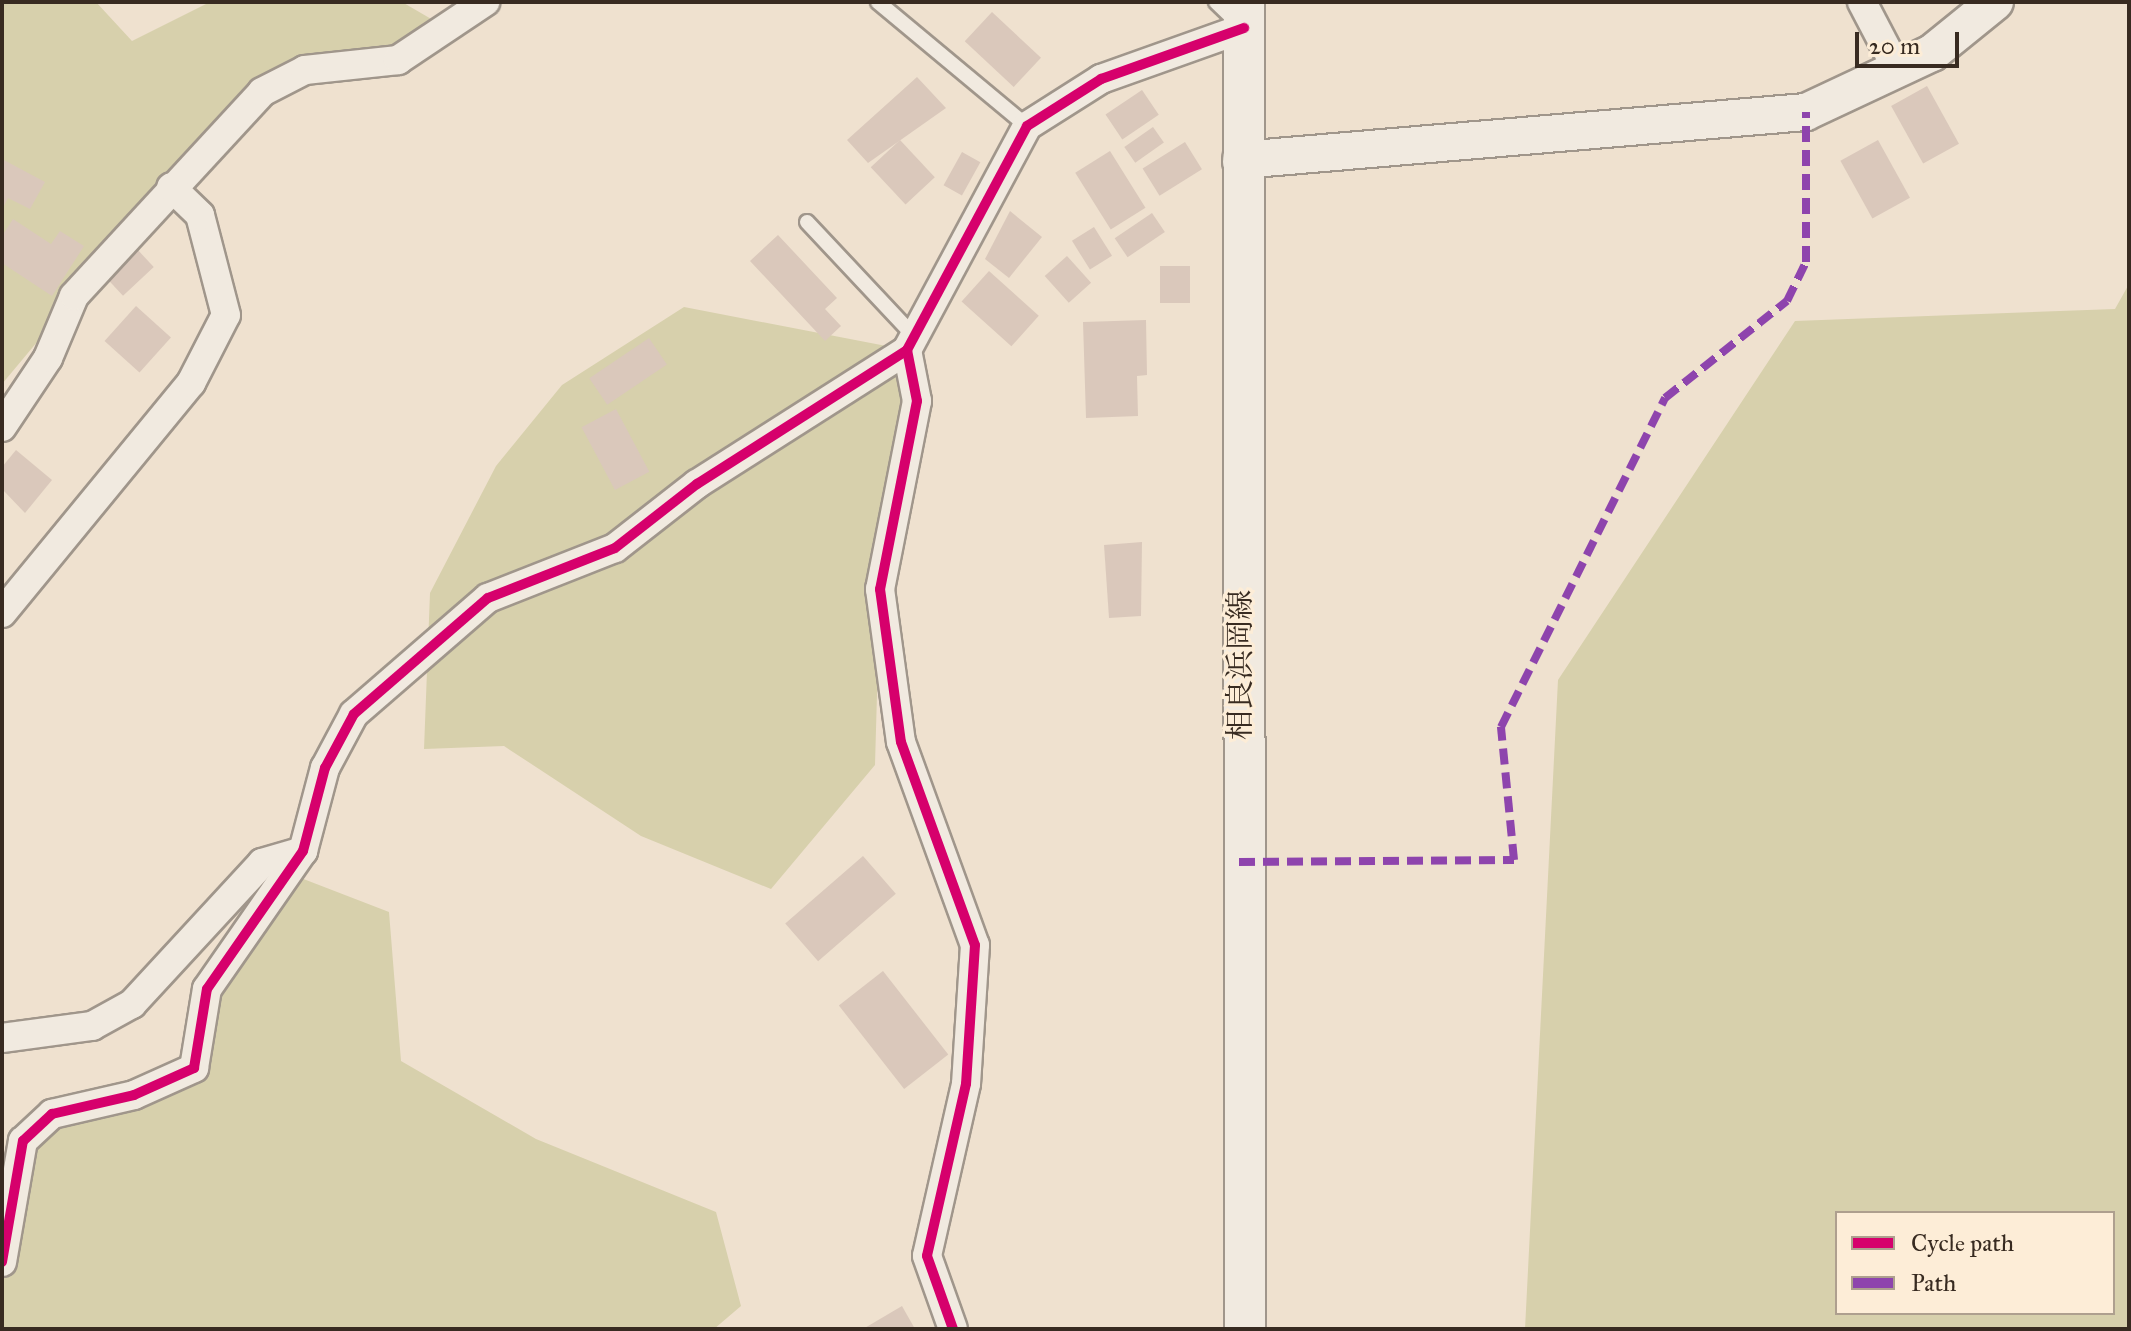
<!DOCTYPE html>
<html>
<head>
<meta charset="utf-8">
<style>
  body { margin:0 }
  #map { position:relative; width:2131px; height:1331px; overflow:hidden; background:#efe1cf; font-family:"IM FELL Great Primer","Noto Serif JP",serif }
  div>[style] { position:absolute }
  .green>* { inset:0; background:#d7d0ac }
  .building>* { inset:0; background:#dac8bb; transform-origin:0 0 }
  .roads { filter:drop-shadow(2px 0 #a0968b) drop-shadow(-2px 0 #a0968b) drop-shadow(0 2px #a0968b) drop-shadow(0 -2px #a0968b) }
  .service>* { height:14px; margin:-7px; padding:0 7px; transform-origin:7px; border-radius:7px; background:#f1eae0 }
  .minor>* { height:28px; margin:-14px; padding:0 14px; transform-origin:14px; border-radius:14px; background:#f1eae0 }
  .tertiary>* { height:36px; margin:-18px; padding:0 18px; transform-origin:18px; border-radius:18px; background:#f1eae0 }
  .secondary>* { height:40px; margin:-20px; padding:0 20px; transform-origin:20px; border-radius:20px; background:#f1eae0 }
  .quiet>* { height:8px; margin-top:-4px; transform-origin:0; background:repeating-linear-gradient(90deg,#8e44ad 0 16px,transparent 0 24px) }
  .cycleway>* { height:10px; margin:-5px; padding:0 5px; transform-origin:5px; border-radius:5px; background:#d6006c }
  span { translate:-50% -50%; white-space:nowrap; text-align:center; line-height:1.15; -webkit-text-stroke:6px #fdedd7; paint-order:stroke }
  .street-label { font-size:30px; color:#382b21 }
  .frame { position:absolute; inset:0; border:4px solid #382b21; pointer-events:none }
  .legend { position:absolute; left:1835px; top:1211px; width:280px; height:104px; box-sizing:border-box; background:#fdedd7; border:2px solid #ae9f8e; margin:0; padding:10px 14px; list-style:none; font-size:24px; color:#382b21 }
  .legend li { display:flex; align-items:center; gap:16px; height:40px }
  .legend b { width:40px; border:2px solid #ae9f8e }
  .scale { position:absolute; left:1855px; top:32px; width:104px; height:36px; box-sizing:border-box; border:4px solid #382b21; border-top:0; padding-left:10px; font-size:24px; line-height:28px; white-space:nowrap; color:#382b21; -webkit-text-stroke:6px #fdedd7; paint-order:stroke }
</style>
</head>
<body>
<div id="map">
  <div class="green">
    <div style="clip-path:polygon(2px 2px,96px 2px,132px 41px,210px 2px,402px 2px,445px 27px,395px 52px,262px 93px,134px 226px,2px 384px)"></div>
    <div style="clip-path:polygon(evenodd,2129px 284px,2129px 1329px,1525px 1329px,1558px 680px,1795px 321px,2115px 309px,2129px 284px,1837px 1213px,2113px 1213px,2113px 1313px,1837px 1313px,1837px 1213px)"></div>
    <div style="clip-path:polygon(684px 307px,907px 350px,910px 435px,880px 589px,875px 765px,771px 889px,641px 836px,504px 746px,424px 749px,430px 593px,496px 466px,562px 385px)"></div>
    <div style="clip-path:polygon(262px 863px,389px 912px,401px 1061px,536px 1139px,716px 1212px,741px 1306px,714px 1329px,2px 1329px,2px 1220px,52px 1114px,194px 1067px)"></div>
  </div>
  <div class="building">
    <div style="left:992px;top:12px;width:67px;height:40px;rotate:43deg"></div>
    <div style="clip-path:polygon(917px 77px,946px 108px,868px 163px,847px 140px)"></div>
    <div style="left:1927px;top:86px;width:66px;height:41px;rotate:61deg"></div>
    <div style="left:1142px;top:90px;width:30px;height:44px;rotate:56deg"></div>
    <div style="left:1153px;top:127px;width:19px;height:35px;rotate:55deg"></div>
    <div style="left:900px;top:140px;width:51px;height:40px;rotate:47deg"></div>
    <div style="left:1878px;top:140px;width:66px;height:43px;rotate:61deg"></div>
    <div style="left:1185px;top:142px;width:32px;height:50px;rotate:58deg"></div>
    <div style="left:1110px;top:151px;width:67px;height:41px;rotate:58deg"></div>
    <div style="left:962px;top:152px;width:21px;height:38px;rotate:29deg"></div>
    <div style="clip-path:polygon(2px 159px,45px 182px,30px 209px,8px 198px,2px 210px)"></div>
    <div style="clip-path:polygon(1010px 211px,1042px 237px,1009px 278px,985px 259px)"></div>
    <div style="left:1152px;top:213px;width:23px;height:45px;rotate:56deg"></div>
    <div style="clip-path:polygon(13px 219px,51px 244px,60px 231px,84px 246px,52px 296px,2px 263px,2px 236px)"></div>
    <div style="left:1094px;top:227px;width:34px;height:26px;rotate:58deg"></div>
    <div style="clip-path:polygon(778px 235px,837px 298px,825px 309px,841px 326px,825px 341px,750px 261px)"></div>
    <div style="left:136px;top:248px;width:26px;height:42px;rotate:47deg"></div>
    <div style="left:1067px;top:256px;width:36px;height:30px;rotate:48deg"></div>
    <div style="left:1160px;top:266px;width:30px;height:37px"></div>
    <div style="left:989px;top:271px;width:67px;height:41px;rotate:42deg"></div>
    <div style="left:136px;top:306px;width:47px;height:47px;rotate:42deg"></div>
    <div style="clip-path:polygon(1146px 320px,1147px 375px,1137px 376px,1138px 416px,1086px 418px,1083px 322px)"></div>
    <div style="left:649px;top:338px;width:32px;height:72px;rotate:56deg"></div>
    <div style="left:616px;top:409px;width:71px;height:39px;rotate:62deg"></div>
    <div style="clip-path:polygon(16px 450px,52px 480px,25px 513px,2px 489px,2px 467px)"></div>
    <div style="clip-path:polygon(1142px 542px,1141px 616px,1109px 618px,1104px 545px)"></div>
    <div style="left:863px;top:856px;width:50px;height:103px;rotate:49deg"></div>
    <div style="left:883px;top:971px;width:106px;height:56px;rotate:52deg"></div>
    <div style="clip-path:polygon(902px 1306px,915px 1329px,863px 1329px)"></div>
  </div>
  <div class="roads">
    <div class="service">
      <div style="left:878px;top:2px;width:194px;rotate:39.8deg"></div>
      <div style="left:1216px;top:2px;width:28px;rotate:44deg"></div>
      <div style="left:807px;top:222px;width:158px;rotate:46.8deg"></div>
    </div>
    <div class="minor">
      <div style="left:1862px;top:2px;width:78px;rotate:62.4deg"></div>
      <div style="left:907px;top:350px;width:52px;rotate:78.9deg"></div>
      <div style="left:917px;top:401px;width:192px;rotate:101.1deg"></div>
      <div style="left:880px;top:589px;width:154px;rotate:82.2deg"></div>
      <div style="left:901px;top:742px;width:216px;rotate:70deg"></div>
      <div style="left:975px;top:945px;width:139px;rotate:93.7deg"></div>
      <div style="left:966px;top:1084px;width:176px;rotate:102.8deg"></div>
      <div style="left:927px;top:1256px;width:77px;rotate:70.4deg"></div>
      <div style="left:2px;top:427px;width:83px;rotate:-56.3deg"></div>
      <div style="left:48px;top:358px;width:67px;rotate:-67.2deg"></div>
      <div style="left:74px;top:296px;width:277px;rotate:-47.3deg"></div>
      <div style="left:262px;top:92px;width:48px;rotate:-27.1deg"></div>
      <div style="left:305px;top:70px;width:94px;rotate:-6.1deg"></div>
      <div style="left:398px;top:60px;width:105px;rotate:-33.7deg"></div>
      <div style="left:2px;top:613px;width:298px;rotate:-50.6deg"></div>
      <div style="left:191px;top:383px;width:76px;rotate:-62.8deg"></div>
      <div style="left:226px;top:315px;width:103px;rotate:-104.6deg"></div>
      <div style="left:200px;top:215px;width:40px;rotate:-136deg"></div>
      <div style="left:2px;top:1038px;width:91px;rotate:-7.6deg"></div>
      <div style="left:92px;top:1026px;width:46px;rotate:-28.8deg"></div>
      <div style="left:132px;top:1004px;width:192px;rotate:-47.3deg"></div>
      <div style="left:262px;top:863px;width:43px;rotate:-16.3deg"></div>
      <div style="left:2px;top:1262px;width:123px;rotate:-80.2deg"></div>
      <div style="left:23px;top:1141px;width:40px;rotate:-43deg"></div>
      <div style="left:52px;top:1114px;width:84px;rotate:-13deg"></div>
      <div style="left:134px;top:1095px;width:66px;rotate:-24.2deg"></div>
      <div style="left:194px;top:1068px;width:80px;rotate:-80.7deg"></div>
      <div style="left:207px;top:989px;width:168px;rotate:-55.2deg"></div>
      <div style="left:303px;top:851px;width:86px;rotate:-75.2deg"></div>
      <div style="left:325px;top:768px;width:61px;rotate:-61.8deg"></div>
      <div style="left:354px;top:714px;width:177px;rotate:-40.9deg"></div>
      <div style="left:488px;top:598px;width:136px;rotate:-21.5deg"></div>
      <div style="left:615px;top:548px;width:104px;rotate:-38deg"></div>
      <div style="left:697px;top:484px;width:249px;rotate:-32.5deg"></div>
      <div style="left:907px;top:350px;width:254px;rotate:-61.8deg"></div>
      <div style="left:1027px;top:126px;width:88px;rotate:-32.4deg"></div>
      <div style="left:1101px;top:79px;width:152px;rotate:-19.6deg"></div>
    </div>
    <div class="tertiary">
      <div style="left:1241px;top:160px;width:567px;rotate:-4.86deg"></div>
      <div style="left:1806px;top:112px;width:139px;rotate:-25.1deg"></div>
      <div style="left:1932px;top:53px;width:81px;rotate:-39deg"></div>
    </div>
    <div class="secondary">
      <div style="left:1244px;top:2px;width:1327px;rotate:89.96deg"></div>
    </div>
  </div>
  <div class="quiet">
    <div style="left:1239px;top:862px;width:275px;rotate:-0.4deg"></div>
    <div style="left:1514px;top:860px;width:134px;rotate:-95.6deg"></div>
    <div style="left:1501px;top:727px;width:368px;rotate:-63.5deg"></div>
    <div style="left:1665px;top:398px;width:156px;rotate:-38.5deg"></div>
    <div style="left:1787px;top:301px;width:43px;rotate:-64deg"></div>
    <div style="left:1806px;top:262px;width:150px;rotate:-90deg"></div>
  </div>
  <div class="cycleway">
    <div style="left:907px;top:350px;width:52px;rotate:78.9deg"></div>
    <div style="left:917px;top:401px;width:192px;rotate:101.1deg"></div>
    <div style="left:880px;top:589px;width:154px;rotate:82.2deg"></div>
    <div style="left:901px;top:742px;width:216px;rotate:70deg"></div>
    <div style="left:975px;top:945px;width:139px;rotate:93.7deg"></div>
    <div style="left:966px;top:1084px;width:176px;rotate:102.8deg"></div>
    <div style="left:927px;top:1256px;width:77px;rotate:70.4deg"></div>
    <div style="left:2px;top:1262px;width:123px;rotate:-80.2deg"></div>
    <div style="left:23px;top:1141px;width:40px;rotate:-43deg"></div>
    <div style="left:52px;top:1114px;width:84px;rotate:-13deg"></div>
    <div style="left:134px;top:1095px;width:66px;rotate:-24.2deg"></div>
    <div style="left:194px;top:1068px;width:80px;rotate:-80.7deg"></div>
    <div style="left:207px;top:989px;width:168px;rotate:-55.2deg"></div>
    <div style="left:303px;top:851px;width:86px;rotate:-75.2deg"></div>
    <div style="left:325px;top:768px;width:61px;rotate:-61.8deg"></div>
    <div style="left:354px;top:714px;width:177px;rotate:-40.9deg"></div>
    <div style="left:488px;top:598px;width:136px;rotate:-21.5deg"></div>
    <div style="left:615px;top:548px;width:104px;rotate:-38deg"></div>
    <div style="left:697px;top:484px;width:249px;rotate:-32.5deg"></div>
    <div style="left:907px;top:350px;width:254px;rotate:-61.8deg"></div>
    <div style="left:1027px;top:126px;width:88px;rotate:-32.4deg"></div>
    <div style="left:1101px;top:79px;width:152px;rotate:-19.6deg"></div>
  </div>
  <div class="street-label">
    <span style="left:1240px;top:665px;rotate:-90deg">相良浜岡線</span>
  </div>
  <div class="frame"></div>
  <ul class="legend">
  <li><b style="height:10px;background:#d6006c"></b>Cycle path</li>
  <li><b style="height:10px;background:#8e44ad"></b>Path</li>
  </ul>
  <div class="scale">20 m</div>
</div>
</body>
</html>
